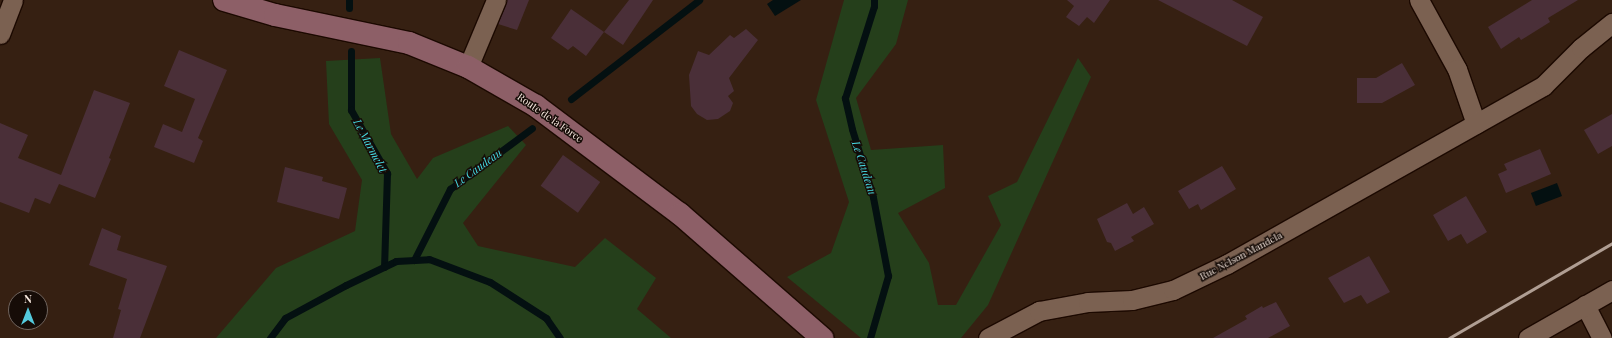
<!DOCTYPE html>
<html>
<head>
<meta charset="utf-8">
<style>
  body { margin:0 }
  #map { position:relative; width:1612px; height:338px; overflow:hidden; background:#362012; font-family:"Playfair Display",serif }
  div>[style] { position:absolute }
  .green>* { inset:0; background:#253f1b }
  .water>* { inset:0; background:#041011; transform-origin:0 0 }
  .stream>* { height:7px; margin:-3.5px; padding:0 3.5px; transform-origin:3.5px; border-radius:3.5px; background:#041011 }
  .building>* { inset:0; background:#4a2f38; transform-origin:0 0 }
  .roads { filter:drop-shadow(1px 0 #1c0900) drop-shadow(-1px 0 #1c0900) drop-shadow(0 1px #1c0900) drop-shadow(0 -1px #1c0900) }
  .street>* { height:19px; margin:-9.5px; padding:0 9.5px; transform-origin:9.5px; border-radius:9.5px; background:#7b6151 }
  .secondary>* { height:22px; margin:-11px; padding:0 11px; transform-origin:11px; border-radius:11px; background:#8d5f67 }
  .rail>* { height:3px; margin:-1.5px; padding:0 1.5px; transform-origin:1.5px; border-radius:1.5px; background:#b09e93 }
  span { translate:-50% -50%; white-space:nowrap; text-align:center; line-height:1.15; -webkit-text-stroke:3px #160c07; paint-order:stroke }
  .street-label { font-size:10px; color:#f8e9e0 }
  .water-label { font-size:11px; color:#46dce5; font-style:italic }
  .north { position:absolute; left:8px; top:290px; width:40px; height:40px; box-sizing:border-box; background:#160c07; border:1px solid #70645e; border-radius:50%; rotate:0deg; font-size:11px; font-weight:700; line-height:16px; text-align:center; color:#f8e9e0 }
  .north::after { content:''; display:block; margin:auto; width:14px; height:18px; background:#54cadd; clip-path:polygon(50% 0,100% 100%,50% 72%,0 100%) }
</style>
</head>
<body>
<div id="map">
  <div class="green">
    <div style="clip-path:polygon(844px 0,908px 0,896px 44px,856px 98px,871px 150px,943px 145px,945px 188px,898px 213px,929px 263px,938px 305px,956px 305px,1001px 225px,988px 196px,1017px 182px,1078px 58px,1091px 77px,988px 305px,961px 338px,861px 338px,787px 277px,831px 253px,849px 202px,816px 100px)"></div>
    <div style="clip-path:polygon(380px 58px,391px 134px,417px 179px,433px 158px,508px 126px,526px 145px,463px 223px,478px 246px,575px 267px,605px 238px,656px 278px,637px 309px,671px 338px,216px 338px,276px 268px,355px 231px,362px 180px,329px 124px,326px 61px)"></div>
  </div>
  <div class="water">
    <div style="clip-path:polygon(773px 0,801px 0,775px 16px,767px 4px)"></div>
    <div style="left:1557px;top:183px;width:14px;height:28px;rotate:69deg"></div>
  </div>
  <div class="stream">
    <div style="left:349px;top:0;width:8px;rotate:90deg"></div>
    <div style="left:351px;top:51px;width:59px;rotate:90deg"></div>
    <div style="left:351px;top:110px;width:73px;rotate:60.3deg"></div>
    <div style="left:387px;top:173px;width:94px;rotate:91.8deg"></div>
    <div style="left:571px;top:99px;width:162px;rotate:-37.7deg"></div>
    <div style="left:414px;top:260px;width:80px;rotate:-63.1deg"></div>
    <div style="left:450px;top:189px;width:102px;rotate:-36.6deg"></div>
    <div style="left:270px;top:338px;width:25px;rotate:-53deg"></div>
    <div style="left:285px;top:318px;width:69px;rotate:-28.4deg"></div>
    <div style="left:346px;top:285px;width:55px;rotate:-25.6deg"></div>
    <div style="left:396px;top:261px;width:33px;rotate:-3deg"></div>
    <div style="left:429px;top:259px;width:65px;rotate:20.7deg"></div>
    <div style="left:490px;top:282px;width:67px;rotate:32.7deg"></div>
    <div style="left:546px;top:318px;width:24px;rotate:55deg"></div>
    <div style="left:870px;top:338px;width:65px;rotate:-73.8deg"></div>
    <div style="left:888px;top:276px;width:80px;rotate:-100.8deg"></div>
    <div style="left:873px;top:197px;width:71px;rotate:-107.2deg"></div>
    <div style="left:852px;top:129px;width:32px;rotate:-103deg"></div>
    <div style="left:845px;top:98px;width:96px;rotate:-72.5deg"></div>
    <div style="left:874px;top:6px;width:6px;rotate:-90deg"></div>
  </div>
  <div class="building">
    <div style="clip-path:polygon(507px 0,529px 0,517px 30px,498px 24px)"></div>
    <div style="clip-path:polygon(629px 0,653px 0,623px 45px,604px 32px)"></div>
    <div style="clip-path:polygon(1067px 0,1110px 0,1094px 23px,1087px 17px,1079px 26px,1066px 17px,1074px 6px)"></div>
    <div style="clip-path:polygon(1158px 0,1232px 0,1263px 17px,1247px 46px)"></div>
    <div style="clip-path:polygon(1532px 0,1578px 0,1548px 18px,1550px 22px,1521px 40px,1519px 37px,1501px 49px,1488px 27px)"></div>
    <div style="clip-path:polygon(571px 9px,604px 32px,586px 56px,573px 46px,568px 50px,551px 38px)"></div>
    <div style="clip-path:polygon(746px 29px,758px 40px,729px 78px,734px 91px,728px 96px,733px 103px,730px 111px,718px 119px,707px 120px,697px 114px,691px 106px,689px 75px,698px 51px,709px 55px,730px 35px,734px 38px)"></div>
    <div style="clip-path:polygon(179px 50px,227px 70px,198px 138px,203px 141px,194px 163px,154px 147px,163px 124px,182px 132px,195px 99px,164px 86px)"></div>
    <div style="clip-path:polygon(1402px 63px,1415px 85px,1382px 103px,1357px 103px,1357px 78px,1376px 78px)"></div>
    <div style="clip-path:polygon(94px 90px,130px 103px,109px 158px,111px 159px,95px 198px,59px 184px,50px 204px,35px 198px,29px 213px,0 202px,0 123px,28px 135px,18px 158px,61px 175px)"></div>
    <div style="clip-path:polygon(1612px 114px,1612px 146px,1598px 154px,1584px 130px)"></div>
    <div style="clip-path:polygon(1540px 149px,1551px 174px,1506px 193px,1498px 174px,1507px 170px,1504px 164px)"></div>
    <div style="left:563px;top:155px;width:46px;height:38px;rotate:36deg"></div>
    <div style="clip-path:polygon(1222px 166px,1236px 189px,1201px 210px,1198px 204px,1189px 209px,1178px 191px)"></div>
    <div style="clip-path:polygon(285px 167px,323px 177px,322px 181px,347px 188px,339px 219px,277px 202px)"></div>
    <div style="clip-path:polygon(1466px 196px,1487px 232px,1467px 244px,1461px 234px,1448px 241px,1433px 215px)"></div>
    <div style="clip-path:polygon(1127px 203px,1133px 214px,1144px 207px,1154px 224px,1131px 237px,1134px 241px,1115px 251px,1111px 243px,1107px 242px,1097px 219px)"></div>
    <div style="clip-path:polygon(102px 228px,121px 236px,117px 250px,167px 266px,140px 338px,113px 338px,121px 310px,118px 309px,127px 279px,89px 265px)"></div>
    <div style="clip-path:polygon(1369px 256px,1390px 292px,1367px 304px,1361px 295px,1344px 303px,1328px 278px)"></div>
    <div style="clip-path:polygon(1276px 302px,1290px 326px,1268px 338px,1213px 338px,1247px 319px,1245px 316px,1262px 306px,1263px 308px)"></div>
  </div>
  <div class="roads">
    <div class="street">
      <div style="left:1419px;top:0;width:79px;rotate:61.2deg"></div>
      <div style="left:1457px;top:69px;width:58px;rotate:70.9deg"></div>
      <div style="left:0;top:34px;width:36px;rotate:-69deg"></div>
      <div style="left:468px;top:67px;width:73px;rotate:-67.3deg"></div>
      <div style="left:1585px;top:305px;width:37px;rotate:63deg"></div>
      <div style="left:988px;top:338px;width:58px;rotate:-27.9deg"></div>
      <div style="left:1039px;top:311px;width:50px;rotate:-10.4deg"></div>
      <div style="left:1088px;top:302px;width:44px;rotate:-2.6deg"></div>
      <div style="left:1132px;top:300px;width:42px;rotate:-13.7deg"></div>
      <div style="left:1173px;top:290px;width:60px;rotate:-25.7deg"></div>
      <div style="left:1227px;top:264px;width:363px;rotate:-29.4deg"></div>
      <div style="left:1543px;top:86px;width:54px;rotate:-45deg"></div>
      <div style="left:1581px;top:48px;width:40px;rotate:-39deg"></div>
      <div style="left:1528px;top:338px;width:97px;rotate:-29.7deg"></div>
    </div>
    <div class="secondary">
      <div style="left:224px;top:0;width:53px;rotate:16.4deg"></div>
      <div style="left:275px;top:15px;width:137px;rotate:11.8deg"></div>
      <div style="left:409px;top:43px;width:64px;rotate:22.1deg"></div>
      <div style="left:468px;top:67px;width:78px;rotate:29.8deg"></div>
      <div style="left:536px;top:106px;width:180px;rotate:36.9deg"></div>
      <div style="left:680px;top:214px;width:189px;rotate:41.1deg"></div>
    </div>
  </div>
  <div class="rail">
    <div style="left:1449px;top:338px;width:189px;rotate:-30.2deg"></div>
  </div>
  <div class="street-label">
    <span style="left:550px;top:118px;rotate:35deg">Route de la Force</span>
    <span style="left:1241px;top:256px;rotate:-28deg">Rue Nelson Mandela</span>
  </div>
  <div class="water-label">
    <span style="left:370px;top:146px;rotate:62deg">Le Marmelet</span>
    <span style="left:478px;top:168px;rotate:-36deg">Le Caudeau</span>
    <span style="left:864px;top:168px;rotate:72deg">Le Caudeau</span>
  </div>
  <div class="north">N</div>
</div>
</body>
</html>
